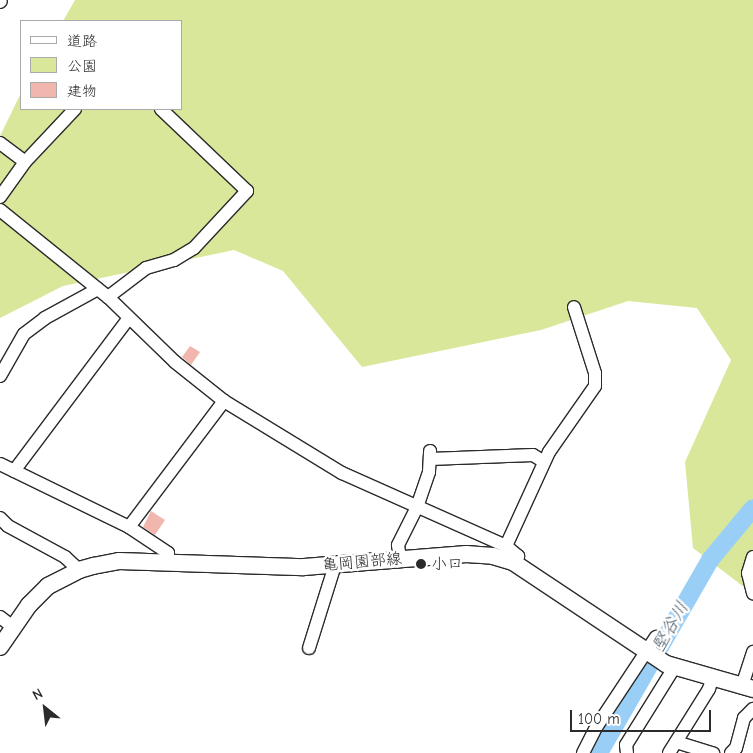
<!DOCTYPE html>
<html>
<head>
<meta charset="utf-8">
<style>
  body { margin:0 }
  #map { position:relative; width:753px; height:753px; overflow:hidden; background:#fff; font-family:"Comic Neue","Klee One",sans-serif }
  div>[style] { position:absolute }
  .green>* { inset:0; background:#d9e79a }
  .river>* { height:18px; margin:-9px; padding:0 9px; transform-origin:9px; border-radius:9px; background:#99cff7 }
  .building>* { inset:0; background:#f1b6ad }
  .roads { filter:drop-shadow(1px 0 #2b2b2b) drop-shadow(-1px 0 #2b2b2b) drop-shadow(0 1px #2b2b2b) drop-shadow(0 -1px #2b2b2b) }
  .minor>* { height:12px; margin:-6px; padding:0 6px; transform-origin:6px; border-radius:6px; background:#fff }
  .major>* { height:16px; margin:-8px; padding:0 8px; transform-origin:8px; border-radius:8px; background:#fff }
  .dots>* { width:14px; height:14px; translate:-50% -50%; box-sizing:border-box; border:2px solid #fff; border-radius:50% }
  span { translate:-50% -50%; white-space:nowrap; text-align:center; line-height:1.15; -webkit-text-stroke:5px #fff; paint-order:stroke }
  .street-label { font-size:16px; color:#2b2b2b }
  .poi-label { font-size:16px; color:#2b2b2b }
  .left { translate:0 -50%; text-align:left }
  .water-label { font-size:18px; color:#4c5c68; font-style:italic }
  .legend { position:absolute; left:20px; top:20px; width:162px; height:90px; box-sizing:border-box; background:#fff; border:1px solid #aaa; margin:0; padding:6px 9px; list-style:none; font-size:15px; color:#2b2b2b }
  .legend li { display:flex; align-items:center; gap:10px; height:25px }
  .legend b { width:25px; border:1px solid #aaa }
  .north { position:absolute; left:20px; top:683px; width:50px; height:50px; -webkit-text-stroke:4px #fff; paint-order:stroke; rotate:331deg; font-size:14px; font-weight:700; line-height:20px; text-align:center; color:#2b2b2b }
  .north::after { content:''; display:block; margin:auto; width:18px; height:22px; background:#2b2b2b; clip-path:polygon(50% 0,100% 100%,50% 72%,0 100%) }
  .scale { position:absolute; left:570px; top:710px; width:141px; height:22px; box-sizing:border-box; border:2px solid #2b2b2b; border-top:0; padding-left:6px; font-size:15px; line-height:18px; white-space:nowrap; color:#2b2b2b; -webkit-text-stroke:4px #fff; paint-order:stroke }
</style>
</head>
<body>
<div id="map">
  <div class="green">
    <div style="clip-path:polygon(75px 0,753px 0,753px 594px,693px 548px,685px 462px,731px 360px,697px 308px,628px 301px,541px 330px,362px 367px,283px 271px,234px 250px,63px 286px,0 318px,0 136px,21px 93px,21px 109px,181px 109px,181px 21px,63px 21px)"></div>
  </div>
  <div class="river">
    <div style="left:599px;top:753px;width:223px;rotate:-60.1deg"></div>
    <div style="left:710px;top:560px;width:67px;rotate:-50.4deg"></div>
  </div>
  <div class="building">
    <div style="clip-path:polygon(190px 346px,200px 352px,191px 365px,182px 357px)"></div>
    <div style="clip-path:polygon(151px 511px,165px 520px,155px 535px,143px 527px)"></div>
  </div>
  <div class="roads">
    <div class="minor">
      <div style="left:0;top:2px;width:1px;rotate:-45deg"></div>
      <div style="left:0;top:143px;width:31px;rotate:37deg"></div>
      <div style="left:0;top:197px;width:43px;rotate:-54.5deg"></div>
      <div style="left:25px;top:162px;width:73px;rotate:-46.7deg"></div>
      <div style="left:0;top:210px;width:139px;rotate:38.9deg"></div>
      <div style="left:108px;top:297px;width:93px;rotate:44.1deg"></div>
      <div style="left:175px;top:362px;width:63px;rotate:38.5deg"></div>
      <div style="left:224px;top:401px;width:138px;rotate:31.4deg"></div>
      <div style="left:342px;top:473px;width:180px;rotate:24deg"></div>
      <div style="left:506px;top:546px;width:16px;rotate:40deg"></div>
      <div style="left:518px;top:556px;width:8px;rotate:130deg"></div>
      <div style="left:108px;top:297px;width:48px;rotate:-37.3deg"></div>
      <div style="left:146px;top:268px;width:29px;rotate:-16deg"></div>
      <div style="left:174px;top:260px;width:23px;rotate:-31deg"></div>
      <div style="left:194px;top:248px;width:78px;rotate:-47.1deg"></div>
      <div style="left:247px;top:191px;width:119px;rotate:-136.4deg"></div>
      <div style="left:0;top:376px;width:48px;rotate:-60.3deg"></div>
      <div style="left:24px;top:334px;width:26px;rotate:-37deg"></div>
      <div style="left:45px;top:318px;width:60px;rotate:-28.7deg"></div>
      <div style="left:430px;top:459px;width:103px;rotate:-2.2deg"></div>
      <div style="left:533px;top:455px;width:13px;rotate:32deg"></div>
      <div style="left:0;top:464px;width:144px;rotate:26deg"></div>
      <div style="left:129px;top:527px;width:47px;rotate:33.7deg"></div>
      <div style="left:168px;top:553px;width:10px;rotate:96deg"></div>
      <div style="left:14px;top:471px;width:191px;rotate:-53.1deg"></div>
      <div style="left:0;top:518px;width:11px;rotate:45deg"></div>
      <div style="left:8px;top:526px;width:65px;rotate:28.5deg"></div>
      <div style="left:65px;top:557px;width:19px;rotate:43deg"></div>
      <div style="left:129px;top:527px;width:158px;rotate:-53deg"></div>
      <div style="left:506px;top:546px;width:103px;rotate:-65.4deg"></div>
      <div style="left:549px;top:452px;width:80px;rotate:-55.1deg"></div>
      <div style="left:595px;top:386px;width:13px;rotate:-90deg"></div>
      <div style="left:595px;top:373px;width:69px;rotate:-107.7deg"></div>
      <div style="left:753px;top:557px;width:17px;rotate:107deg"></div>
      <div style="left:748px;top:573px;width:21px;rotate:76deg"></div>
      <div style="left:400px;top:558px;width:13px;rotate:-99deg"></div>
      <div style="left:398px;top:545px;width:42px;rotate:-63.4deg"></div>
      <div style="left:417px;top:507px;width:37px;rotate:-71deg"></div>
      <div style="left:429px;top:472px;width:21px;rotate:-87deg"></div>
      <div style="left:0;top:617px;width:16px;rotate:38deg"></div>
      <div style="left:309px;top:648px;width:87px;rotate:-72.6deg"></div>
      <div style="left:742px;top:686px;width:36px;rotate:-72deg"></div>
      <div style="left:676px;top:742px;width:39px;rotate:17deg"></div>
      <div style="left:583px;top:753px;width:30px;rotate:-63deg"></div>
      <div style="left:597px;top:726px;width:107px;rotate:-56.5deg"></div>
      <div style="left:627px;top:753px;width:8px;rotate:-97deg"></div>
      <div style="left:626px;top:745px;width:91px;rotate:-58.1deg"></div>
      <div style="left:669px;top:753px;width:75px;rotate:-58deg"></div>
      <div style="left:709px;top:689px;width:10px;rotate:-73deg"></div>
      <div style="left:731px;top:753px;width:7px;rotate:-45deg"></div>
      <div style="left:736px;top:748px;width:31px;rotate:-75deg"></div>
      <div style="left:744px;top:718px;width:13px;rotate:-45deg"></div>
    </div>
    <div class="major">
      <div style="left:0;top:647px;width:51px;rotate:-55.4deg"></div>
      <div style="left:29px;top:605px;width:27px;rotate:-45deg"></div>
      <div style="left:48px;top:586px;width:35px;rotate:-27deg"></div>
      <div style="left:79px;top:570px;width:15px;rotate:-16deg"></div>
      <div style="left:93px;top:566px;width:26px;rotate:-11deg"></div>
      <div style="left:119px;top:561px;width:185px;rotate:1.9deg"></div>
      <div style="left:304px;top:567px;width:163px;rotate:-4.6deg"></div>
      <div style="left:466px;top:554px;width:27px;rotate:4deg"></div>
      <div style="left:493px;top:556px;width:21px;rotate:17deg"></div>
      <div style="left:513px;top:562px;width:184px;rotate:33.7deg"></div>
      <div style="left:666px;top:664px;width:91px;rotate:16deg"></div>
    </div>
  </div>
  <div class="dots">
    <div style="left:421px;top:564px;background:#2b2b2b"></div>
  </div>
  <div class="street-label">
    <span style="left:362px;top:562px;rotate:-5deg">亀岡園部線</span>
  </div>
  <div class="poi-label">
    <span class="left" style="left:431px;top:564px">小口</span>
  </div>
  <div class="water-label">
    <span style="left:671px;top:627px;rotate:-60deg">堅谷川</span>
  </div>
  <ul class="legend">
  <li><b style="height:6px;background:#fff"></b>道路</li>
  <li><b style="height:14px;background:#d9e79a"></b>公園</li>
  <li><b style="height:14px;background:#f1b6ad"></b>建物</li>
  </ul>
  <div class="north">N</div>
  <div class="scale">100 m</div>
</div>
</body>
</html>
